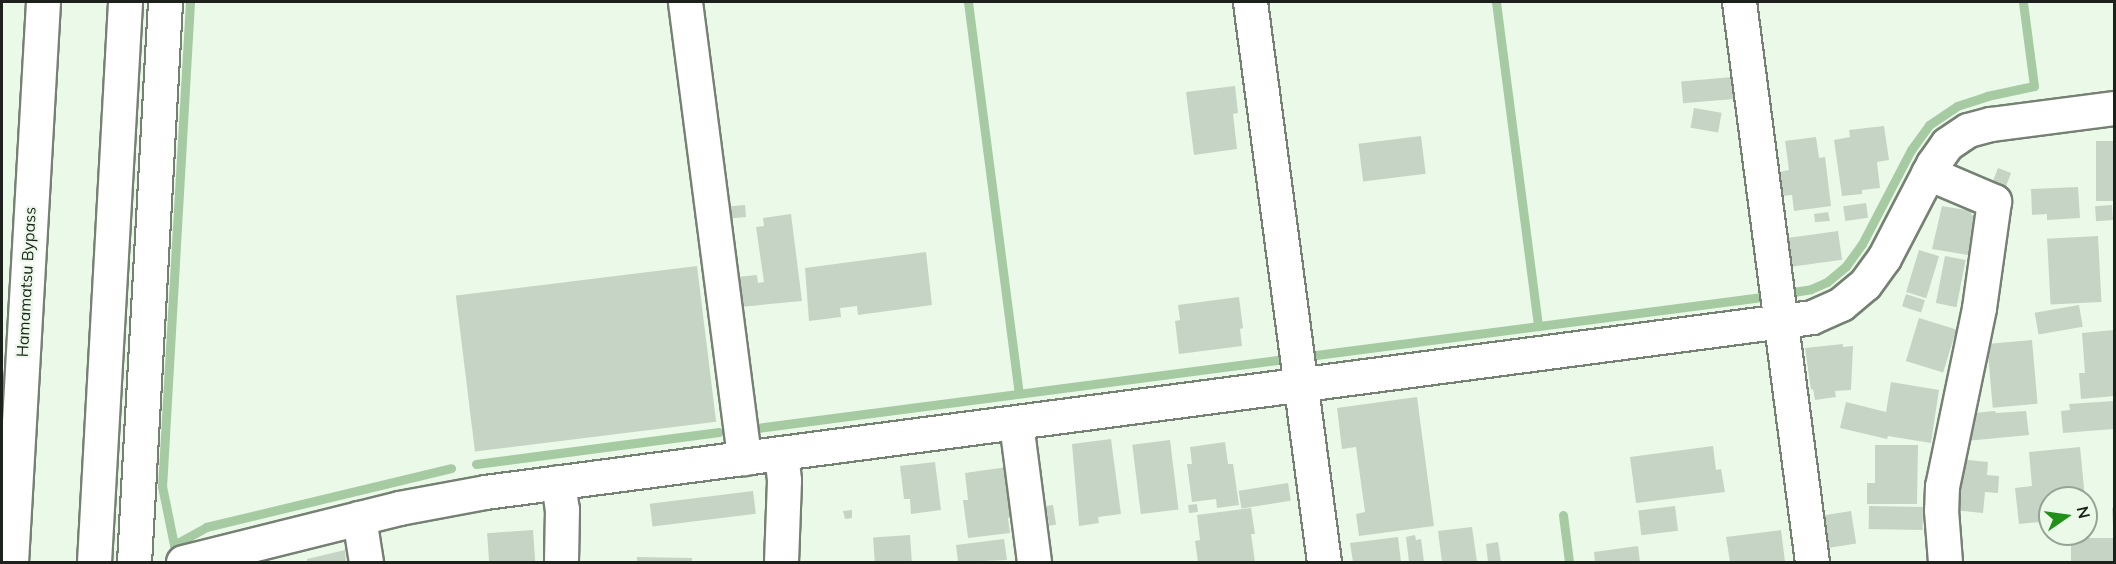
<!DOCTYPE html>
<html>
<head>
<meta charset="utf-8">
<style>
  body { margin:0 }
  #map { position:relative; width:2116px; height:564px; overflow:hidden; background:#ebf9e9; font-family:Mulish,sans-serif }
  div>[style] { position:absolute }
  .stream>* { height:9px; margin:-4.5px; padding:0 4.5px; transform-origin:4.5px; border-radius:4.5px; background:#a6caa2 }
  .building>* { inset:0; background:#c6d4c5; transform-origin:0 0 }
  .roads { filter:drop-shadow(2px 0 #758173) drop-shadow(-2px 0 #758173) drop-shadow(0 2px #758173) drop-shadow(0 -2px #758173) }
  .minor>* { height:33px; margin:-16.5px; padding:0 16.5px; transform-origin:16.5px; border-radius:16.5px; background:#fff }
  .highway>* { height:33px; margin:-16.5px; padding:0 16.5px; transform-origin:16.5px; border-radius:16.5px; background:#fff }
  span { translate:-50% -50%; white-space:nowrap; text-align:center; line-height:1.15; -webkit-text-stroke:4.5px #ebf9e9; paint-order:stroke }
  .street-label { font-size:16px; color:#1c211c }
  .frame { position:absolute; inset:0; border:3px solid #1c211c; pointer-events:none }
  .north { position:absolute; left:2038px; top:486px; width:60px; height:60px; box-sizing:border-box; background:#ebf9e9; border:2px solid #98a397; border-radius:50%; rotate:77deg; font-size:16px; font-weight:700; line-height:24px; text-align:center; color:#1c211c }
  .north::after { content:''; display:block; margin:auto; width:21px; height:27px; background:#219019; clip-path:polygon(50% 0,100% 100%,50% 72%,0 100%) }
</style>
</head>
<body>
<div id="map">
  <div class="stream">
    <div style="left:190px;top:2px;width:485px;rotate:93.3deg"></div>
    <div style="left:162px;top:486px;width:60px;rotate:78.5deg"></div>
    <div style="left:174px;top:545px;width:37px;rotate:-29deg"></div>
    <div style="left:206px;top:527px;width:252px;rotate:-13.5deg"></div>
    <div style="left:968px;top:2px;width:394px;rotate:82.6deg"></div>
    <div style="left:1496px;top:2px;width:327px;rotate:82.6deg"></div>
    <div style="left:1793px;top:292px;width:18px;rotate:-9deg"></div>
    <div style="left:1811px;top:289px;width:17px;rotate:-24deg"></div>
    <div style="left:1827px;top:282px;width:25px;rotate:-40deg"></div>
    <div style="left:1846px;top:266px;width:27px;rotate:-54deg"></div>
    <div style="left:1862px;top:244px;width:106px;rotate:-62.5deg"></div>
    <div style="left:1911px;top:150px;width:31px;rotate:-54deg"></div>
    <div style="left:1929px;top:125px;width:34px;rotate:-34deg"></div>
    <div style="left:1957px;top:106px;width:32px;rotate:-18deg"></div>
    <div style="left:1987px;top:96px;width:48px;rotate:-12deg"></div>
    <div style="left:2034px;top:86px;width:85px;rotate:-97.5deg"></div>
    <div style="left:1316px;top:355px;width:448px;rotate:-7.4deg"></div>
    <div style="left:757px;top:428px;width:525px;rotate:-7.44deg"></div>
    <div style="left:476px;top:464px;width:245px;rotate:-7.5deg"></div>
    <div style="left:1563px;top:515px;width:47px;rotate:82.7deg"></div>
  </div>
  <div class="building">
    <div style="left:1732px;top:77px;width:22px;height:51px;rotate:85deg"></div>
    <div style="clip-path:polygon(1235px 86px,1238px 113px,1233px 114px,1237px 149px,1194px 155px,1186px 92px)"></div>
    <div style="left:1694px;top:108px;width:28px;height:20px;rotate:10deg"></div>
    <div style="clip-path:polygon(1884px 126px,1889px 160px,1877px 162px,1880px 188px,1862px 190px,1862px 194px,1842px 196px,1834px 140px,1850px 137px,1849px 130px)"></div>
    <div style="left:1421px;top:136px;width:38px;height:63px;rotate:83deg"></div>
    <div style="clip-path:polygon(1816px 137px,1819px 158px,1825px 157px,1831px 206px,1794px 211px,1792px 195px,1781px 196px,1779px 172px,1789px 170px,1785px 141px)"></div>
    <div style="left:2096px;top:141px;width:18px;height:60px"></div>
    <div style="left:1998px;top:168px;width:14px;height:18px;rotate:21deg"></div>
    <div style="clip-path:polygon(2078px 187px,2080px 218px,2047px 220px,2047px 214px,2032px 215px,2031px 189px)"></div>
    <div style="left:1866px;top:203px;width:15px;height:23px;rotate:82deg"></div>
    <div style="left:745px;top:205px;width:12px;height:17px;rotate:85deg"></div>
    <div style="left:2112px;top:205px;width:15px;height:17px;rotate:86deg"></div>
    <div style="clip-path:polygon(1942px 206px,1972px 211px,1971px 215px,1980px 216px,1974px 256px,1932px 249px)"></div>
    <div style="clip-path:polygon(1828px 212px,1830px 221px,1815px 222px,1814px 214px)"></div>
    <div style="clip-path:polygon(791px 214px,802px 301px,740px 307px,736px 277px,757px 275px,758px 283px,764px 282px,756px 227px,764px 226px,763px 218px)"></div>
    <div style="left:1838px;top:231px;width:29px;height:51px;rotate:82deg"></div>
    <div style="left:2098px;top:236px;width:66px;height:51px;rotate:87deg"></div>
    <div style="left:1919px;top:250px;width:21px;height:44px;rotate:17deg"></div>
    <div style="clip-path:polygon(926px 252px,932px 305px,858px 315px,857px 306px,840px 308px,841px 317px,809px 321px,805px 268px)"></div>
    <div style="left:1945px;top:256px;width:21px;height:48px;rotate:11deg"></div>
    <div style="left:697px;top:266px;width:157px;height:243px;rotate:83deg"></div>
    <div style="left:1906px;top:294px;width:20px;height:13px;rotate:18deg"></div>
    <div style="clip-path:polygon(1239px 297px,1243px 328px,1240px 329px,1242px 346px,1179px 354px,1175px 321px,1180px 320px,1178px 305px)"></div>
    <div style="left:2079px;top:305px;width:22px;height:45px;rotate:80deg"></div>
    <div style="left:1919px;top:318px;width:39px;height:45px;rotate:17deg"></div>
    <div style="clip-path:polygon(2114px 330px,2114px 396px,2081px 399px,2079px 373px,2085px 373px,2082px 333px)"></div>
    <div style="left:2032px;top:340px;width:64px;height:45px;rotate:85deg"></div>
    <div style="clip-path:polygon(1843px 344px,1843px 347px,1853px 346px,1851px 390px,1835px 391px,1836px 397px,1815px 400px,1813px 389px,1811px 390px,1805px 348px)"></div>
    <div style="clip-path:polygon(1891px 382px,1939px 390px,1931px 443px,1888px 436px,1887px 439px,1840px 428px,1846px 402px,1886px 412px)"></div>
    <div style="clip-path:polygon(1417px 397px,1434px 526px,1359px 536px,1356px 514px,1365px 512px,1356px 447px,1342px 449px,1337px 408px)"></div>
    <div style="clip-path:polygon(2114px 401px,2114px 429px,2063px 433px,2061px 411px,2070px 410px,2069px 404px)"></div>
    <div style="clip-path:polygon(1995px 411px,1996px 413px,2026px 411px,2029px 435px,1966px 441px,1963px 414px)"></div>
    <div style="clip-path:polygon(1111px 439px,1121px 514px,1098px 517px,1099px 523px,1079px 526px,1072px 444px)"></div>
    <div style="left:1170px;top:440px;width:70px;height:38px;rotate:83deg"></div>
    <div style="clip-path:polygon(1225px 442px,1228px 464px,1233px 464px,1239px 505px,1217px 508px,1216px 499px,1192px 502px,1187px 464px,1192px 464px,1190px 447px)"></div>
    <div style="clip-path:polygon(1875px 445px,1918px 445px,1917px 504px,1867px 504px,1867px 483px,1875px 483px)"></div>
    <div style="clip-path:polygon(1713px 446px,1716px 470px,1721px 469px,1725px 492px,1636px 503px,1630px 457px)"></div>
    <div style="clip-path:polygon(2080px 447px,2085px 498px,2050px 498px,2050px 521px,2019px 524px,2015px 488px,2032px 486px,2029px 452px)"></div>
    <div style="clip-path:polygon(1958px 459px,1988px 462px,1987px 475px,1999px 476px,1998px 493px,1985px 492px,1983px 513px,1953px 510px)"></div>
    <div style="clip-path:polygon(935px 462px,941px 510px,911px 514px,910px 499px,904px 499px,900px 466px)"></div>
    <div style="clip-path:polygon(1007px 467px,1013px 517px,1008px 518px,1010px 533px,968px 538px,963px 500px,968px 500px,965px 473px)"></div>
    <div style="left:1288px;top:483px;width:18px;height:50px;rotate:81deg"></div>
    <div style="left:753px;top:491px;width:23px;height:104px;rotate:83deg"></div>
    <div style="left:1197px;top:504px;width:8px;height:9px;rotate:83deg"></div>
    <div style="left:1053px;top:505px;width:20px;height:7px;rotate:81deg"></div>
    <div style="left:1675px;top:506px;width:25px;height:37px;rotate:83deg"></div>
    <div style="left:1869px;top:506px;width:54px;height:23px;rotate:1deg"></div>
    <div style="clip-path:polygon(1251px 508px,1255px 534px,1251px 534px,1255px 562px,1198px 562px,1195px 541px,1200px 540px,1197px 515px)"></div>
    <div style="clip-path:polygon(2112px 508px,2114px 508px,2114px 527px,2113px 527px)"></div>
    <div style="clip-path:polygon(852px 510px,852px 518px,845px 519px,843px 511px)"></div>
    <div style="left:1851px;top:511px;width:33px;height:30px;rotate:81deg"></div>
    <div style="clip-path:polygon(1472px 527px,1477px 562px,1442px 562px,1438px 531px)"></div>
    <div style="left:533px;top:530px;width:32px;height:46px;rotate:86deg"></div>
    <div style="clip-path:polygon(1781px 530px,1785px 562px,1730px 562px,1726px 537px)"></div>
    <div style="left:910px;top:535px;width:27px;height:37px;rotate:86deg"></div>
    <div style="clip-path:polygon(1415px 535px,1416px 540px,1421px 539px,1424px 562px,1409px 562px,1406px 537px)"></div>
    <div style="clip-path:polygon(1398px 537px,1401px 562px,1353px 562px,1350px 543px)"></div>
    <div style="left:2114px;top:538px;width:24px;height:43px;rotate:90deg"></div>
    <div style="clip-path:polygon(1004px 539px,1007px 560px,958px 562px,956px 545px)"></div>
    <div style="clip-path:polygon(1498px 542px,1501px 562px,1488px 562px,1486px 544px)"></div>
    <div style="clip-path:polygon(1638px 546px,1640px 562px,1595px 562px,1594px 552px)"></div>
    <div style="clip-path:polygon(345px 550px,346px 562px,307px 562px,307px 559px)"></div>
    <div style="clip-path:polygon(637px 557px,692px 558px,692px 562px,637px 562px)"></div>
  </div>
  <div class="roads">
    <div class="minor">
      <div style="left:685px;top:2px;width:460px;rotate:82.6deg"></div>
      <div style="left:1250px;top:2px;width:565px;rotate:82.47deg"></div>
      <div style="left:1739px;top:2px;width:565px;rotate:82.57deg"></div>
      <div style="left:1928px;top:173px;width:72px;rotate:23deg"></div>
      <div style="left:1994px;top:201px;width:108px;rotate:98deg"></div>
      <div style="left:1979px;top:308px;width:182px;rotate:101.7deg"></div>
      <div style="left:1942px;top:486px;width:24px;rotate:92deg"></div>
      <div style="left:1941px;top:510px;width:52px;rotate:85.6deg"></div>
      <div style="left:1016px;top:423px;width:140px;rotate:82.6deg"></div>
      <div style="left:558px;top:482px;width:27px;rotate:82deg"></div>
      <div style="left:562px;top:509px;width:53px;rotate:91.1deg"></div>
      <div style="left:359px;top:518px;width:45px;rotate:81deg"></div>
      <div style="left:134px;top:562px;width:561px;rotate:-86.83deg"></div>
      <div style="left:183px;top:562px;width:223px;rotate:-14deg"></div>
      <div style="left:399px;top:508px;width:87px;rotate:-10.5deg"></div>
      <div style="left:485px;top:492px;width:1338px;rotate:-7.51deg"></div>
      <div style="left:1812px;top:317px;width:32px;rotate:-24deg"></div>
      <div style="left:1841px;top:304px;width:31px;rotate:-40deg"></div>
      <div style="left:1865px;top:284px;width:32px;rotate:-54deg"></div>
      <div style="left:1884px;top:258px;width:106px;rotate:-62.5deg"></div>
      <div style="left:1933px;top:164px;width:24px;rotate:-55deg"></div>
      <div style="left:1947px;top:144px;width:25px;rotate:-34deg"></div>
      <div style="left:1968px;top:130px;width:24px;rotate:-15deg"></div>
      <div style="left:1991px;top:124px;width:124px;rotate:-7.4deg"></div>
      <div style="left:781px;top:562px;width:82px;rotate:-87.9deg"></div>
      <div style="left:784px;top:480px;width:27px;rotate:-96deg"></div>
    </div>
    <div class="highway">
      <div style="left:11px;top:562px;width:561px;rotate:-86.73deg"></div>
      <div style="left:94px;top:562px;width:561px;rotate:-86.83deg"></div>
    </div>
  </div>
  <div class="street-label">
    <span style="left:26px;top:282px;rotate:-87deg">Hamamatsu Bypass</span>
  </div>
  <div class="frame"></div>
  <div class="north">N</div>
</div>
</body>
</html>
